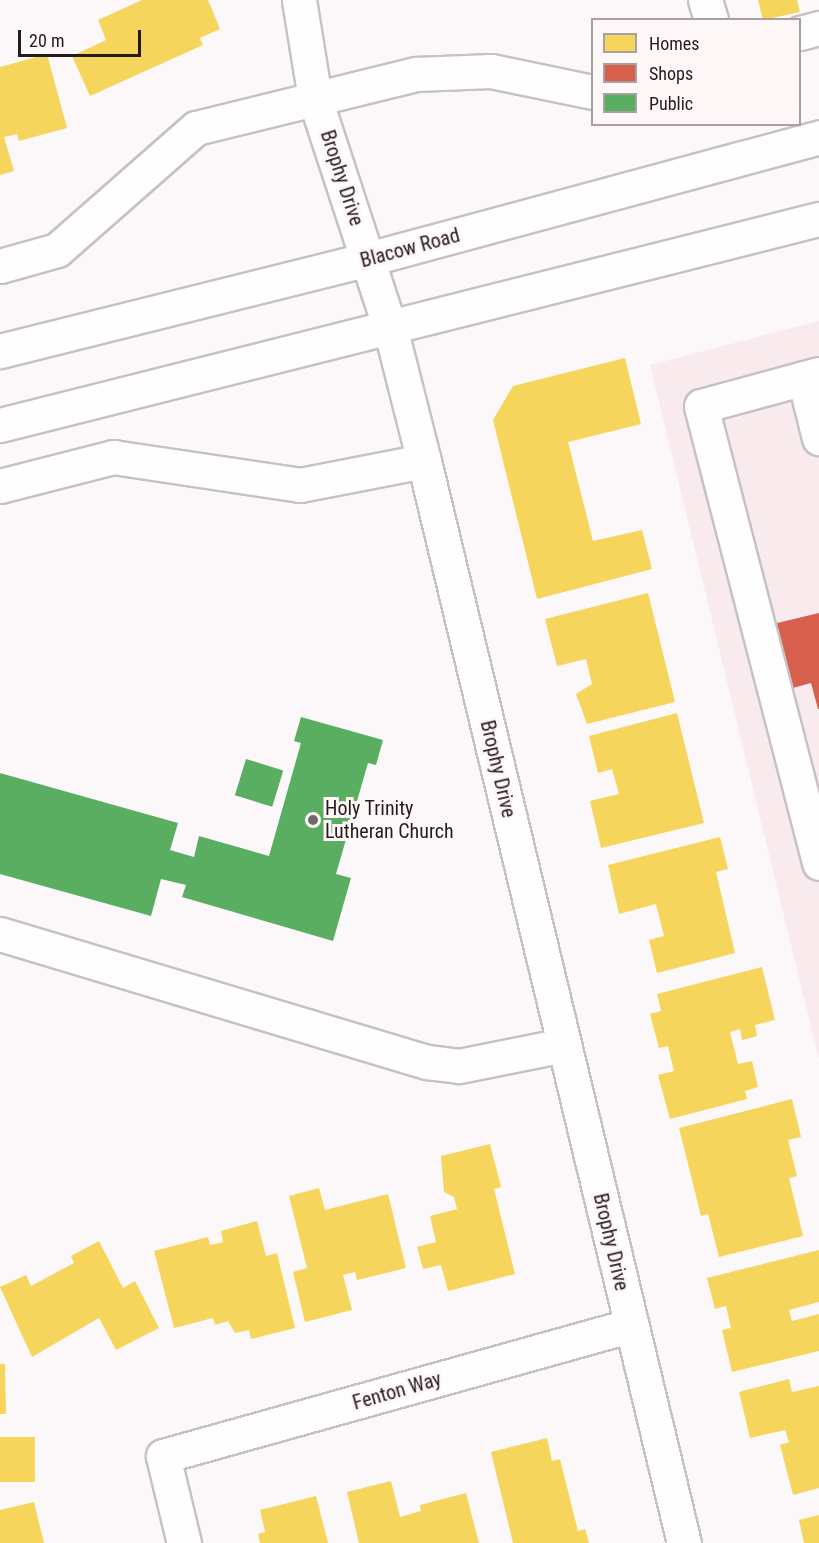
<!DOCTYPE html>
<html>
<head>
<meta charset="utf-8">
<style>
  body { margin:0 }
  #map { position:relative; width:819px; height:1543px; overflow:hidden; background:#fcf8f9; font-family:"Roboto Condensed",sans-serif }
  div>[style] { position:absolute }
  .built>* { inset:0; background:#f9ebed }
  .homes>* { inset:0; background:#f6d55c; transform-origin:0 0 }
  .shops>* { inset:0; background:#d6604d }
  .public>* { inset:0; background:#5aae61; transform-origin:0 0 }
  .roads { filter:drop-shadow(2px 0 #c8c1c3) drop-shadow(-2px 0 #c8c1c3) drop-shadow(0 2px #c8c1c3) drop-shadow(0 -2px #c8c1c3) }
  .minor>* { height:33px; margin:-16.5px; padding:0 16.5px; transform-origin:16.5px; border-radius:16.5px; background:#fffefe }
  .major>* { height:33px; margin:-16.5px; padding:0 16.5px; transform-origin:16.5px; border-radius:16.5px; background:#fffefe }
  .dots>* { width:16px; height:16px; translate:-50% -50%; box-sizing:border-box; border:3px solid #fdf7f8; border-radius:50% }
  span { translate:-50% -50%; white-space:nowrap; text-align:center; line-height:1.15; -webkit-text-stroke:6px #fdf7f8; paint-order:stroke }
  .street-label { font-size:20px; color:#251b1d }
  .poi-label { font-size:20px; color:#251b1d }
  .left { translate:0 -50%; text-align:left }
  .legend { position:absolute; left:591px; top:18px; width:210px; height:108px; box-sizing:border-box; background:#fdf7f8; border:2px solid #a79fa0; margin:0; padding:8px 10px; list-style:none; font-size:18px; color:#251b1d }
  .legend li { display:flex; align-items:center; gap:12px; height:30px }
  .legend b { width:30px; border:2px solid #a79fa0 }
  .scale { position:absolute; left:18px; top:30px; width:123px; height:27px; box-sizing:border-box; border:3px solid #251b1d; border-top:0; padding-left:8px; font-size:18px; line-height:21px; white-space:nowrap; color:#251b1d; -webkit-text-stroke:4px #fdf7f8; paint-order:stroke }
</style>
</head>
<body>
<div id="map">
  <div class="built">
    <div style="clip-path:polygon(819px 321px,819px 1060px,650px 365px)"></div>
  </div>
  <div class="homes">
    <div style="clip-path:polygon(142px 0,208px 0,220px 29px,200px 38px,203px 45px,90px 96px,72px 56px,106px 40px,98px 20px)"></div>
    <div style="clip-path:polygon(758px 0,797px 0,800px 12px,763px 20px)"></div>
    <div style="clip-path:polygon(47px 54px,67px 128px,19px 141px,17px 134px,4px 137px,14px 171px,0 175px,0 67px)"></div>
    <div style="clip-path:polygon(625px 358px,641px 424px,568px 442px,593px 541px,642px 530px,652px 569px,537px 599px,493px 420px,513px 386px)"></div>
    <div style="clip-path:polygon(648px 593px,675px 702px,587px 724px,576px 694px,592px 684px,586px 659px,557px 666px,545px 619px)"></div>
    <div style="clip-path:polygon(677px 713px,704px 823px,601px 848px,590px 801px,619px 794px,612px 769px,598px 773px,589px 736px)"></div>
    <div style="clip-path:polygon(720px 837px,728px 869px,716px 872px,735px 953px,657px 973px,649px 940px,664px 936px,656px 904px,619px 914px,608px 865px)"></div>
    <div style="clip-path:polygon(762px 967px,775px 1020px,755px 1025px,757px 1036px,742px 1040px,740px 1029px,730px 1032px,738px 1064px,752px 1061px,758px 1087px,745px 1091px,747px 1099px,670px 1119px,658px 1075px,674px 1071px,668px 1046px,659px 1048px,650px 1014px,661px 1011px,657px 994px)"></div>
    <div style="clip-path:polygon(792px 1099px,801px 1137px,788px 1140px,797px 1176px,789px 1178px,803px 1236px,719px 1257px,708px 1214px,701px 1216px,679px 1128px)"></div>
    <div style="clip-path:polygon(490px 1144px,501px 1187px,494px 1189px,515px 1274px,448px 1291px,441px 1265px,423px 1269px,417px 1247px,436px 1242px,430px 1216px,457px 1209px,454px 1197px,444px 1192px,441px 1156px)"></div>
    <div style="clip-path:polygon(319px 1188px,325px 1210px,388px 1194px,406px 1268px,357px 1280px,355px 1272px,343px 1275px,352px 1310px,305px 1322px,293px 1272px,307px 1268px,289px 1196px)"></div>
    <div style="clip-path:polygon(257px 1221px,266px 1256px,277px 1253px,295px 1328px,251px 1339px,249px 1330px,235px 1333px,228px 1321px,215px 1325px,213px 1318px,174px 1328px,154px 1251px,208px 1237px,210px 1245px,223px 1242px,221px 1231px)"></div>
    <div style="clip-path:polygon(99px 1241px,123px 1288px,135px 1281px,159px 1328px,116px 1350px,99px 1318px,32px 1357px,0 1287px,26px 1275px,31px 1286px,74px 1263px,71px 1256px)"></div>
    <div style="clip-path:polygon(819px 1250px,819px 1302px,789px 1310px,792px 1321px,819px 1314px,819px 1351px,732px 1372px,722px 1330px,731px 1328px,726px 1306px,715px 1309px,707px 1278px)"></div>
    <div style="clip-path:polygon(0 1364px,5px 1364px,6px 1414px,0 1414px)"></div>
    <div style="clip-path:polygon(789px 1379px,792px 1392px,819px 1386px,819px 1488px,793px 1495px,780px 1445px,789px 1442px,785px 1430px,750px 1438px,739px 1392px)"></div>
    <div style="left:0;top:1437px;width:35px;height:45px"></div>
    <div style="clip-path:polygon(547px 1438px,552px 1461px,560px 1459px,578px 1531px,585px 1529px,589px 1543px,513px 1543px,491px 1452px)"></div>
    <div style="clip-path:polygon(391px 1481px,400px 1517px,421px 1511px,420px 1505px,466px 1493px,479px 1543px,359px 1543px,347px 1492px)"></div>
    <div style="clip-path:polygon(316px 1496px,328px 1543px,260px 1543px,258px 1534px,265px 1532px,260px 1510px)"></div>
    <div style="clip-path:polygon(34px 1502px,44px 1543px,0 1543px,0 1510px)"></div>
    <div style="clip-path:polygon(819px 1515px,819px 1543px,804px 1543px,799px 1520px)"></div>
  </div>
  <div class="shops">
    <div style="clip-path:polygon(819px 613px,819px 709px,818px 709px,811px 683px,789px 689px,773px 624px)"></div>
  </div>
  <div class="public">
    <div style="clip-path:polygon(301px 717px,383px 740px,376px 765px,368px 763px,336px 874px,351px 878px,333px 941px,182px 897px,186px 885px,161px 879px,151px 916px,0 874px,0 773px,178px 823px,170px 850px,194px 857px,199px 836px,269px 856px,301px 743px,294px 741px)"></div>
    <div style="left:246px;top:759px;width:39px;height:38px;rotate:17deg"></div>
  </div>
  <div class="roads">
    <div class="minor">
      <div style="left:299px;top:0;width:100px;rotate:80.8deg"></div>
      <div style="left:315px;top:99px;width:244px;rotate:71.9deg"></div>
      <div style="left:391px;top:331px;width:134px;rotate:75.8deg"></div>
      <div style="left:424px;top:461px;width:1113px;rotate:76.49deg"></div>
      <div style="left:705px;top:0;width:21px;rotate:73deg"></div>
      <div style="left:800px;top:33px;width:20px;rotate:-15deg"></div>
      <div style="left:0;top:266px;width:59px;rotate:-15.7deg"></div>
      <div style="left:57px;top:250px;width:185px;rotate:-41.3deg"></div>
      <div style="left:196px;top:128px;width:227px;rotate:-13.8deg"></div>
      <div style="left:416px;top:74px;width:75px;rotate:-2.3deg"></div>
      <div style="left:491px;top:71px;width:103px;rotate:11.7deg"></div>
      <div style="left:819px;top:374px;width:122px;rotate:164.8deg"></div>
      <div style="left:701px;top:406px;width:472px;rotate:75.5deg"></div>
      <div style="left:804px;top:378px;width:62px;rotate:76deg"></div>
      <div style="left:0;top:486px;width:117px;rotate:-14.4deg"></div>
      <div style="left:113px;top:457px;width:189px;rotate:8.5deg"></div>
      <div style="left:300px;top:485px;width:126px;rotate:-11deg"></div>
      <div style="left:0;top:934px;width:446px;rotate:16.7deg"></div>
      <div style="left:427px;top:1062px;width:32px;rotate:7deg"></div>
      <div style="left:459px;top:1066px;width:107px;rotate:-11.3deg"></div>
      <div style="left:184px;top:1543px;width:89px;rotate:-103.6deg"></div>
      <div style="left:163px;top:1456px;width:486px;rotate:-15.6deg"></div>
    </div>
    <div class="major">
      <div style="left:0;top:351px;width:379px;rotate:-14deg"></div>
      <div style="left:368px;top:259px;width:467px;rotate:-15.1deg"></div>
      <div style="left:0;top:425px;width:845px;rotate:-14.12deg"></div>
    </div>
  </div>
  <div class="dots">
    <div style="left:313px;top:820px;background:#70686a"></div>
  </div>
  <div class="street-label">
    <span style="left:342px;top:178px;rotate:72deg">Brophy Drive</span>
    <span style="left:410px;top:248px;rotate:-15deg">Blacow Road</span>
    <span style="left:498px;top:769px;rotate:77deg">Brophy Drive</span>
    <span style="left:611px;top:1242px;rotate:77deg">Brophy Drive</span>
    <span style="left:397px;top:1391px;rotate:-16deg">Fenton Way</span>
  </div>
  <div class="poi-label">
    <span class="left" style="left:325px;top:820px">Holy Trinity<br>Lutheran Church</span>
  </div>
  <ul class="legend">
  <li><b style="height:16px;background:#f6d55c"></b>Homes</li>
  <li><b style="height:16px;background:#d6604d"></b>Shops</li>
  <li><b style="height:16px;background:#5aae61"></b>Public</li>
  </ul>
  <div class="scale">20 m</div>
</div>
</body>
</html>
